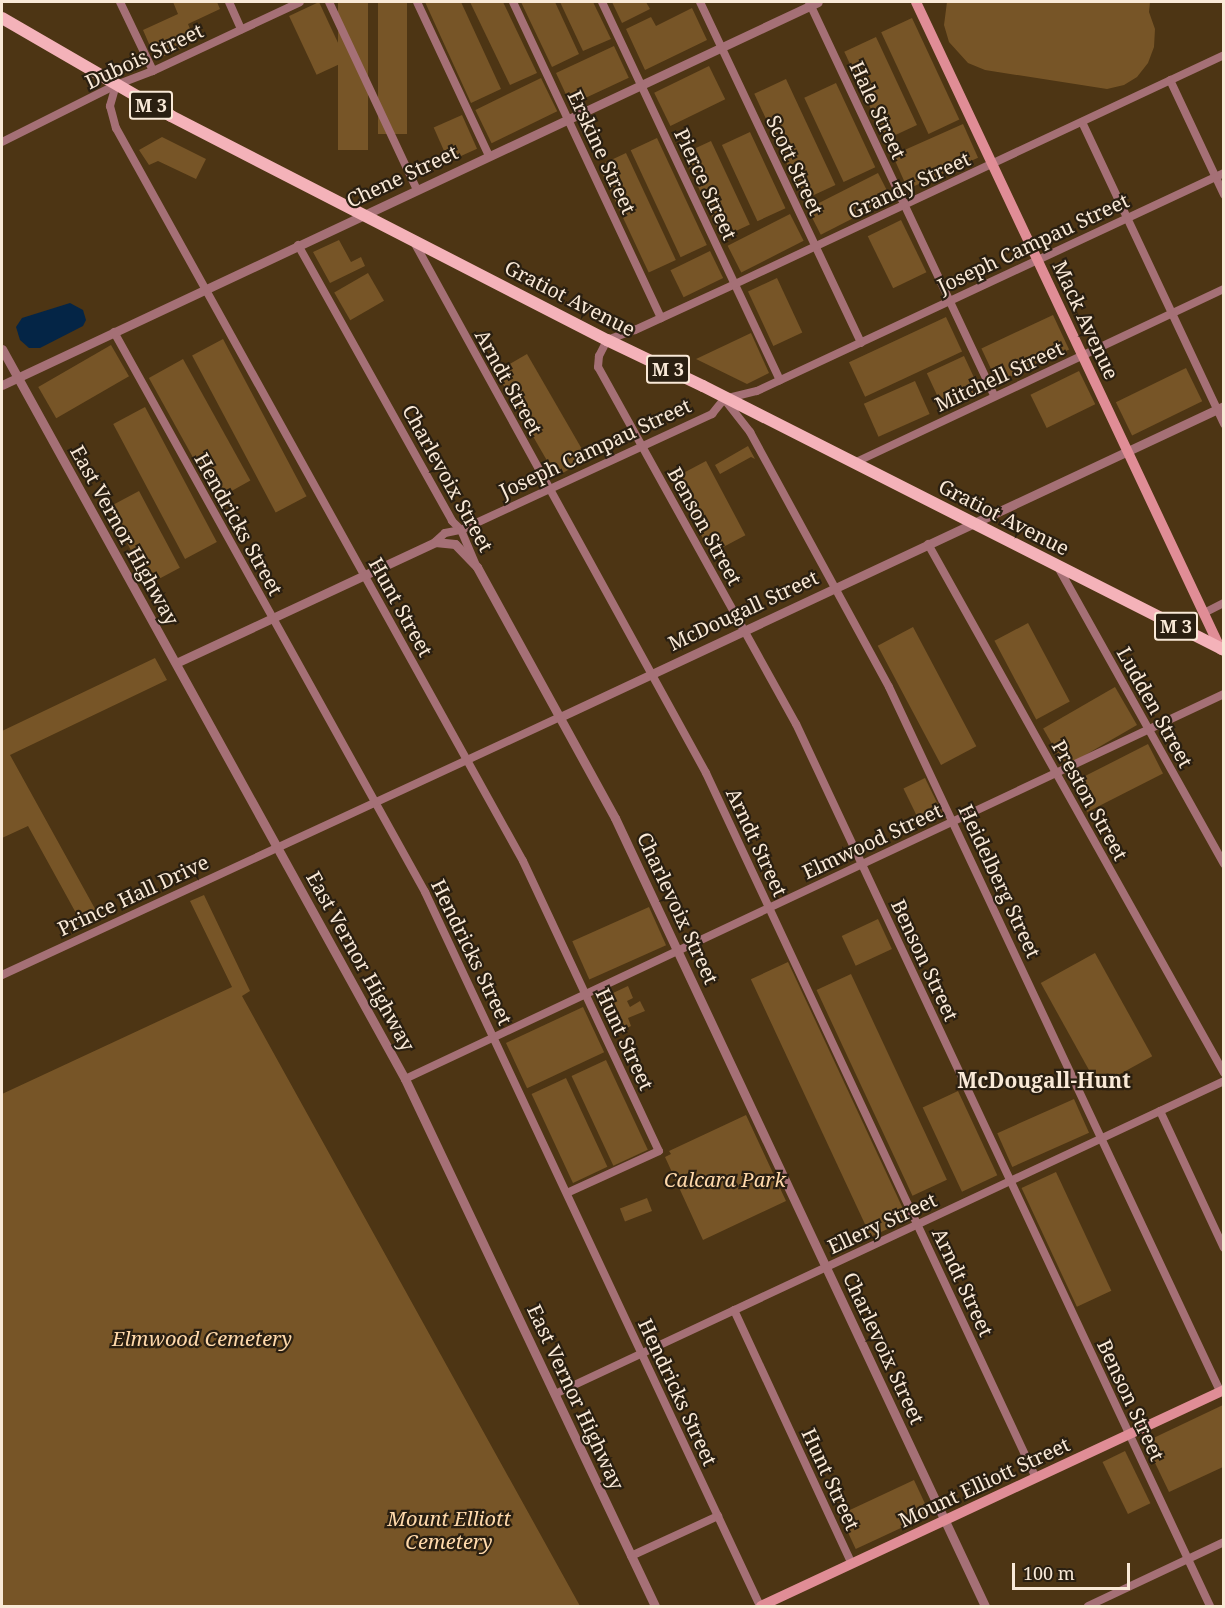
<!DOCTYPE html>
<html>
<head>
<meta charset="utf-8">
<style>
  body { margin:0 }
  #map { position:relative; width:1225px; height:1608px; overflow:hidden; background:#4d3514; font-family:"Noto Serif",serif }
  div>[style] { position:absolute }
  .green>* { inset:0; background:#775527; transform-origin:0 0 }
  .water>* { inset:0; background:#042546 }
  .minor>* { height:8px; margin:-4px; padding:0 4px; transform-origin:4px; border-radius:4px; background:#a57076 }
  .tertiary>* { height:9px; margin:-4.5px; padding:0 4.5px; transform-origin:4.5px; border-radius:4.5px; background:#a57076 }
  .secondary>* { height:10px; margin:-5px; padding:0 5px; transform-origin:5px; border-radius:5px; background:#e08d96 }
  .primary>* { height:12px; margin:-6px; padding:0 6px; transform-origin:6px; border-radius:6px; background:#f4b2b9 }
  span { translate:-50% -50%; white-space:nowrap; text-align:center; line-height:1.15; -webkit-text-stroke:4.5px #2a1f11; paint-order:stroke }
  .shield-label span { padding:2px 4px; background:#2a1f11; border:2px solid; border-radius:4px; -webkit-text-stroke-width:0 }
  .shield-label { font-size:18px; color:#f9e9d7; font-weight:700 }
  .street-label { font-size:20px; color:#f9e9d7 }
  .park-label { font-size:20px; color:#ffd9ab; font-style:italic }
  .neighbourhood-label { font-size:21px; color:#f9e9d7; font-weight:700 }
  .frame { position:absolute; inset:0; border:3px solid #f9e9d7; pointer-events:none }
  .scale { position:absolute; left:1012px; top:1563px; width:118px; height:27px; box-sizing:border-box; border:3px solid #f9e9d7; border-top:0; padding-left:8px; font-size:18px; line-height:21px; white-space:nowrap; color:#f9e9d7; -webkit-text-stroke:4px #2a1f11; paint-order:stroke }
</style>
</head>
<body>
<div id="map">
  <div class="green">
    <div style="clip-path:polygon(173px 2px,217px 2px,220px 9px,188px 24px,195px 41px,156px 60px,143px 30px,178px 14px)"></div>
    <div style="left:319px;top:2px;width:65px;height:33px;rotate:65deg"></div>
    <div style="left:338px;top:2px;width:30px;height:148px"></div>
    <div style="left:378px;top:2px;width:29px;height:132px"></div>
    <div style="clip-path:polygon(425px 2px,461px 2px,501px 89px,471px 103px)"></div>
    <div style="clip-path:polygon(470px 2px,503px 2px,537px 73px,510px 85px)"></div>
    <div style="clip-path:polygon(521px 2px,555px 2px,579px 54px,552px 67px)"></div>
    <div style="clip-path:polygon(560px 2px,593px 2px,611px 39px,583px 51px)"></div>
    <div style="clip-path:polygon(612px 2px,646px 2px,650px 9px,622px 23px)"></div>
    <div style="clip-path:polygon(947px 2px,1150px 2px,1149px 12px,1155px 29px,1154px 47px,1148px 63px,1137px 77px,1124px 85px,1107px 89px,985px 70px,968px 63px,949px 42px,944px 25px)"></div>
    <div style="clip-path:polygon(692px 8px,707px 40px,645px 70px,626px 29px,651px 17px,656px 26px)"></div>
    <div style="left:912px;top:18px;width:112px;height:34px;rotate:65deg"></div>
    <div style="left:876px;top:37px;width:97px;height:35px;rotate:65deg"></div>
    <div style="left:614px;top:46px;width:35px;height:64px;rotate:65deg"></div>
    <div style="left:709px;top:66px;width:37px;height:61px;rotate:64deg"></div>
    <div style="left:541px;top:78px;width:37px;height:73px;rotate:64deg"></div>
    <div style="left:786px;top:79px;width:117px;height:35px;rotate:65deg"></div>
    <div style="left:836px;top:83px;width:93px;height:35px;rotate:65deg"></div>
    <div style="left:462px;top:115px;width:37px;height:31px;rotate:66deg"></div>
    <div style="left:963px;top:124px;width:37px;height:77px;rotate:66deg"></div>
    <div style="left:750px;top:132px;width:84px;height:31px;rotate:65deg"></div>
    <div style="clip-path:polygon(162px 137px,206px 159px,196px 179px,158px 161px,149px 165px,139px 150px)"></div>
    <div style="left:657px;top:138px;width:118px;height:29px;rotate:65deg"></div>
    <div style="left:711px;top:141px;width:92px;height:31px;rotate:65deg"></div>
    <div style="left:626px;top:153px;width:118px;height:30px;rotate:65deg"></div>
    <div style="left:878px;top:173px;width:29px;height:79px;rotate:63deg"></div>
    <div style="left:790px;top:214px;width:30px;height:70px;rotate:63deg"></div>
    <div style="left:901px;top:220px;width:58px;height:37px;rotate:64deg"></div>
    <div style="clip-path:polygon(339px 240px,351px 262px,361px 257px,365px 266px,330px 283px,313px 252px)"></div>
    <div style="left:710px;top:251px;width:30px;height:44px;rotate:64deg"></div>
    <div style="left:368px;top:273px;width:32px;height:39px;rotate:60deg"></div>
    <div style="left:777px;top:278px;width:60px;height:32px;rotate:65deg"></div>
    <div style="left:1053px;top:315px;width:38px;height:79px;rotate:65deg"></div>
    <div style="left:946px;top:317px;width:38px;height:107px;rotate:65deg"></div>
    <div style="clip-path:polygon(751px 333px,769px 373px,747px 384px,696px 359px)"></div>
    <div style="left:223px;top:339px;width:178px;height:35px;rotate:62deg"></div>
    <div style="left:111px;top:345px;width:36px;height:84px;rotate:60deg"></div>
    <div style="left:527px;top:354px;width:121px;height:36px;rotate:60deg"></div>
    <div style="left:964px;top:356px;width:38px;height:41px;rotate:65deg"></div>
    <div style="left:183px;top:359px;width:139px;height:39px;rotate:61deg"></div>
    <div style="left:1186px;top:368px;width:37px;height:78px;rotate:64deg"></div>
    <div style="left:1079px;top:371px;width:37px;height:54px;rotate:64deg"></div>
    <div style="left:915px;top:381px;width:36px;height:56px;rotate:66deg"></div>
    <div style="left:145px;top:407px;width:153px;height:36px;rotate:62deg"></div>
    <div style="clip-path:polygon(748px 446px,755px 459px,751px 457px,720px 474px,715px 465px)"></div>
    <div style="left:706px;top:461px;width:84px;height:39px;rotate:62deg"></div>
    <div style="left:139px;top:491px;width:87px;height:35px;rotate:62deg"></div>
    <div style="left:1028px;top:623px;width:89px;height:38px;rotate:62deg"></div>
    <div style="left:913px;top:627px;width:135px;height:40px;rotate:62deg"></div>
    <div style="clip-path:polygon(155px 658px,167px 680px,10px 755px,99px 916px,82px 924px,28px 826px,2px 838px,2px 731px)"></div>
    <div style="left:1115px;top:687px;width:44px;height:83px;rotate:60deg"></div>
    <div style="left:1148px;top:744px;width:33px;height:85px;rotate:63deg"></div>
    <div style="left:925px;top:778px;width:41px;height:24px;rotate:64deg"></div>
    <div style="clip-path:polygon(204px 895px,250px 991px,242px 996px,580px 1606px,2px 1606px,2px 1094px,232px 987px,190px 901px)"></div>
    <div style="left:649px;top:907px;width:42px;height:84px;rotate:66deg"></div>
    <div style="left:878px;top:919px;width:33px;height:40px;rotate:65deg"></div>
    <div style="left:1095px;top:953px;width:118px;height:62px;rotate:61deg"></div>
    <div style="left:788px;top:962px;width:284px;height:41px;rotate:65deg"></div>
    <div style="left:851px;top:974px;width:227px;height:38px;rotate:65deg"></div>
    <div style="clip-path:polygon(628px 986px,633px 998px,627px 1001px,630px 1007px,640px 1001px,645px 1011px,628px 1018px,631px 1026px,614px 1034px,598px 1000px)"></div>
    <div style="left:583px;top:1007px;width:50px;height:85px;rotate:65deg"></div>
    <div style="left:606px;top:1060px;width:99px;height:38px;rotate:65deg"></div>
    <div style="left:566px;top:1078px;width:98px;height:38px;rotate:65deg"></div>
    <div style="left:958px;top:1091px;width:93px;height:39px;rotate:65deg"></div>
    <div style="left:1074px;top:1099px;width:37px;height:84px;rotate:66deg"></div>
    <div style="clip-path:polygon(746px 1115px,786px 1201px,703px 1240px,665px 1157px,671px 1154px,669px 1151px)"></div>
    <div style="left:1056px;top:1172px;width:131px;height:38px;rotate:65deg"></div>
    <div style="left:647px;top:1198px;width:14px;height:29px;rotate:69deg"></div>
    <div style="clip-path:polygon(1223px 1405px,1223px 1467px,1169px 1492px,1145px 1442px)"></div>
    <div style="left:1125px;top:1451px;width:58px;height:25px;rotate:64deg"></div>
    <div style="left:914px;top:1480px;width:38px;height:82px;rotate:65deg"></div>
  </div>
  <div class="water">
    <div style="clip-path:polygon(70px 303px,83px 310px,86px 320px,83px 326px,40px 348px,29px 348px,20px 340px,16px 327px,22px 318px)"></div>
  </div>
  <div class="minor">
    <div style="left:120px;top:2px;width:76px;rotate:64.4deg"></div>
    <div style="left:229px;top:2px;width:30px;rotate:66deg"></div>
    <div style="left:329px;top:2px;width:208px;rotate:64.9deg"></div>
    <div style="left:417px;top:2px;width:170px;rotate:64.9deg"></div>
    <div style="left:513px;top:2px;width:349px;rotate:64.9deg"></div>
    <div style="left:602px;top:2px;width:418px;rotate:64.8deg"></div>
    <div style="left:700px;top:2px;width:377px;rotate:64.7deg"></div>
    <div style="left:809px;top:2px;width:435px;rotate:64.8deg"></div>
    <div style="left:1170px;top:80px;width:127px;rotate:64.8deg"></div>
    <div style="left:116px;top:85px;width:22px;rotate:106deg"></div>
    <div style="left:110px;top:106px;width:23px;rotate:75deg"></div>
    <div style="left:116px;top:128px;width:838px;rotate:60.96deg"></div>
    <div style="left:523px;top:861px;width:320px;rotate:64.9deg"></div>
    <div style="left:659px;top:1151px;width:101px;rotate:155.5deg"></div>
    <div style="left:1082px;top:122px;width:334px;rotate:64.8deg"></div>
    <div style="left:2px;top:142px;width:127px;rotate:-26.6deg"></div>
    <div style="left:116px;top:85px;width:40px;rotate:-21deg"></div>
    <div style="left:153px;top:71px;width:162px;rotate:-25.1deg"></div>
    <div style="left:414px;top:242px;width:606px;rotate:61.19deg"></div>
    <div style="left:706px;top:773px;width:778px;rotate:64.92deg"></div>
    <div style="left:298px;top:245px;width:316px;rotate:60.8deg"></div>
    <div style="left:452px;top:521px;width:13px;rotate:45deg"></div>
    <div style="left:461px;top:530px;width:38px;rotate:67deg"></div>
    <div style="left:114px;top:332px;width:641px;rotate:60.95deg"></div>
    <div style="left:425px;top:892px;width:789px;rotate:64.86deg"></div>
    <div style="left:725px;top:400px;width:41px;rotate:52deg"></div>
    <div style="left:750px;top:432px;width:290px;rotate:61.4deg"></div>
    <div style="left:889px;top:687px;width:778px;rotate:64.82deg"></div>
    <div style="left:854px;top:463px;width:409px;rotate:-25.2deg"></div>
    <div style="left:435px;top:542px;width:13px;rotate:-42deg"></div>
    <div style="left:445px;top:533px;width:16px;rotate:-11deg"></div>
    <div style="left:461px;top:530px;width:277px;rotate:-24.8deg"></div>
    <div style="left:712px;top:414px;width:19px;rotate:-51deg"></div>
    <div style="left:724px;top:399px;width:34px;rotate:-14deg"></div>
    <div style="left:757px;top:391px;width:515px;rotate:-25.02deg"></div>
    <div style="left:928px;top:544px;width:606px;rotate:60.77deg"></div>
    <div style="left:1058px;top:567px;width:340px;rotate:60.8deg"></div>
    <div style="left:1204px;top:613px;width:22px;rotate:-27deg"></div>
    <div style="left:2px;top:975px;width:615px;rotate:-24.81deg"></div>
    <div style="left:405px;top:1079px;width:905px;rotate:-25.18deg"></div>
    <div style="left:1160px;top:1111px;width:151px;rotate:65deg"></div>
    <div style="left:734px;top:1310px;width:280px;rotate:65.1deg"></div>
    <div style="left:555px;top:1394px;width:739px;rotate:-25.07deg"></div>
    <div style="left:631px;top:1556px;width:96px;rotate:-24.7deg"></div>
    <div style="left:1088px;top:1606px;width:150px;rotate:-25.2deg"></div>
    <div style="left:1210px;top:1606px;width:974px;rotate:-115.14deg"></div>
    <div style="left:796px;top:724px;width:408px;rotate:-119deg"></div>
    <div style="left:598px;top:367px;width:11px;rotate:-85deg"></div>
    <div style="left:599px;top:356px;width:18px;rotate:-63deg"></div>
    <div style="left:607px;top:340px;width:30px;rotate:-20deg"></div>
    <div style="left:635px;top:330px;width:110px;rotate:-24.7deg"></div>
    <div style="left:735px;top:284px;width:540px;rotate:-25.09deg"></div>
  </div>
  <div class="tertiary">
    <div style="left:2px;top:349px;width:834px;rotate:61.1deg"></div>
    <div style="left:405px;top:1079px;width:583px;rotate:64.62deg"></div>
    <div style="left:2px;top:385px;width:901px;rotate:-25.14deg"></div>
    <div style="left:176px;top:663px;width:286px;rotate:-25deg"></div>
    <div style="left:435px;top:542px;width:20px;rotate:6deg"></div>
    <div style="left:455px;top:544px;width:32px;rotate:46deg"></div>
    <div style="left:477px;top:567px;width:286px;rotate:61.2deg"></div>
    <div style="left:615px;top:818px;width:871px;rotate:64.85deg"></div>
    <div style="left:560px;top:717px;width:733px;rotate:-25.1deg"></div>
  </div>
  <div class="secondary">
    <div style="left:916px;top:2px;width:716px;rotate:64.79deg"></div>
    <div style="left:761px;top:1606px;width:511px;rotate:-25.01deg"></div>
  </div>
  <div class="primary">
    <div style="left:2px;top:18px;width:195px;rotate:30.1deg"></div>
    <div style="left:171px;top:116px;width:490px;rotate:27.2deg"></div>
    <div style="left:607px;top:340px;width:106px;rotate:25.6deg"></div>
    <div style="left:703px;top:386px;width:584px;rotate:26.87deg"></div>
  </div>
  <div class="shield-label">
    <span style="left:151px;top:105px">M 3</span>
    <span style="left:668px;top:369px">M 3</span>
    <span style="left:1176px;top:626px">M 3</span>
  </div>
  <div class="street-label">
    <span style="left:144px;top:56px;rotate:-25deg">Dubois Street</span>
    <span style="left:878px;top:110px;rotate:65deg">Hale Street</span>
    <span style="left:602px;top:152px;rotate:65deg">Erskine Street</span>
    <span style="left:795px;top:165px;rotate:65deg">Scott Street</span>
    <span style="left:402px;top:176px;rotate:-25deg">Chene Street</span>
    <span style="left:706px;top:184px;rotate:65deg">Pierce Street</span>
    <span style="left:909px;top:185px;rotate:-25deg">Grandy Street</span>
    <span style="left:1033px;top:243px;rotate:-25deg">Joseph Campau Street</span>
    <span style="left:570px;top:298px;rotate:27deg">Gratiot Avenue</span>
    <span style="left:1086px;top:320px;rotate:65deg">Mack Avenue</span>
    <span style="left:999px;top:376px;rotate:-25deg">Mitchell Street</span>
    <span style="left:509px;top:382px;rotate:61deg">Arndt Street</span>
    <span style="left:595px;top:448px;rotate:-25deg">Joseph Campau Street</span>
    <span style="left:448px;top:478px;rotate:61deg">Charlevoix Street</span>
    <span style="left:1004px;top:517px;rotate:27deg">Gratiot Avenue</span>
    <span style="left:239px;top:524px;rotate:61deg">Hendricks Street</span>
    <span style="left:705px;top:526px;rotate:61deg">Benson Street</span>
    <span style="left:125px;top:535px;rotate:61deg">East Vernor Highway</span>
    <span style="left:401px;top:607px;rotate:61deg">Hunt Street</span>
    <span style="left:743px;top:610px;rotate:-25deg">McDougall Street</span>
    <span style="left:1155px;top:707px;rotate:61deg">Ludden Street</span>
    <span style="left:1090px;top:800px;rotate:61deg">Preston Street</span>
    <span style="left:872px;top:841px;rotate:-25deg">Elmwood Street</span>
    <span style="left:757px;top:842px;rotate:65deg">Arndt Street</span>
    <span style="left:1000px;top:881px;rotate:65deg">Heidelberg Street</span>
    <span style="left:133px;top:895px;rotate:-25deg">Prince Hall Drive</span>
    <span style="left:678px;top:908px;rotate:65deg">Charlevoix Street</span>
    <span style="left:472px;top:952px;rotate:64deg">Hendricks Street</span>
    <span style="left:925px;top:960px;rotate:65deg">Benson Street</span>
    <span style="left:361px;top:961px;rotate:61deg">East Vernor Highway</span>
    <span style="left:625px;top:1039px;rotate:65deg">Hunt Street</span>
    <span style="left:882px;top:1223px;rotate:-25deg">Ellery Street</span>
    <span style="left:963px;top:1282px;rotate:65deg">Arndt Street</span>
    <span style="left:884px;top:1348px;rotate:65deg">Charlevoix Street</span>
    <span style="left:678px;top:1392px;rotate:65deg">Hendricks Street</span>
    <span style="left:576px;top:1397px;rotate:65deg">East Vernor Highway</span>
    <span style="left:1131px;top:1400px;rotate:65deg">Benson Street</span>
    <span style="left:831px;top:1479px;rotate:65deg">Hunt Street</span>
    <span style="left:984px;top:1482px;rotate:-25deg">Mount Elliott Street</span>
  </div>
  <div class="park-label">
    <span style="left:725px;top:1179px">Calcara Park</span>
    <span style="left:202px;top:1338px">Elmwood Cemetery</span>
    <span style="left:449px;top:1530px">Mount Elliott<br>Cemetery</span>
  </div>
  <div class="neighbourhood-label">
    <span style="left:1044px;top:1080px">McDougall-Hunt</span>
  </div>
  <div class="frame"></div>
  <div class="scale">100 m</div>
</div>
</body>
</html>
